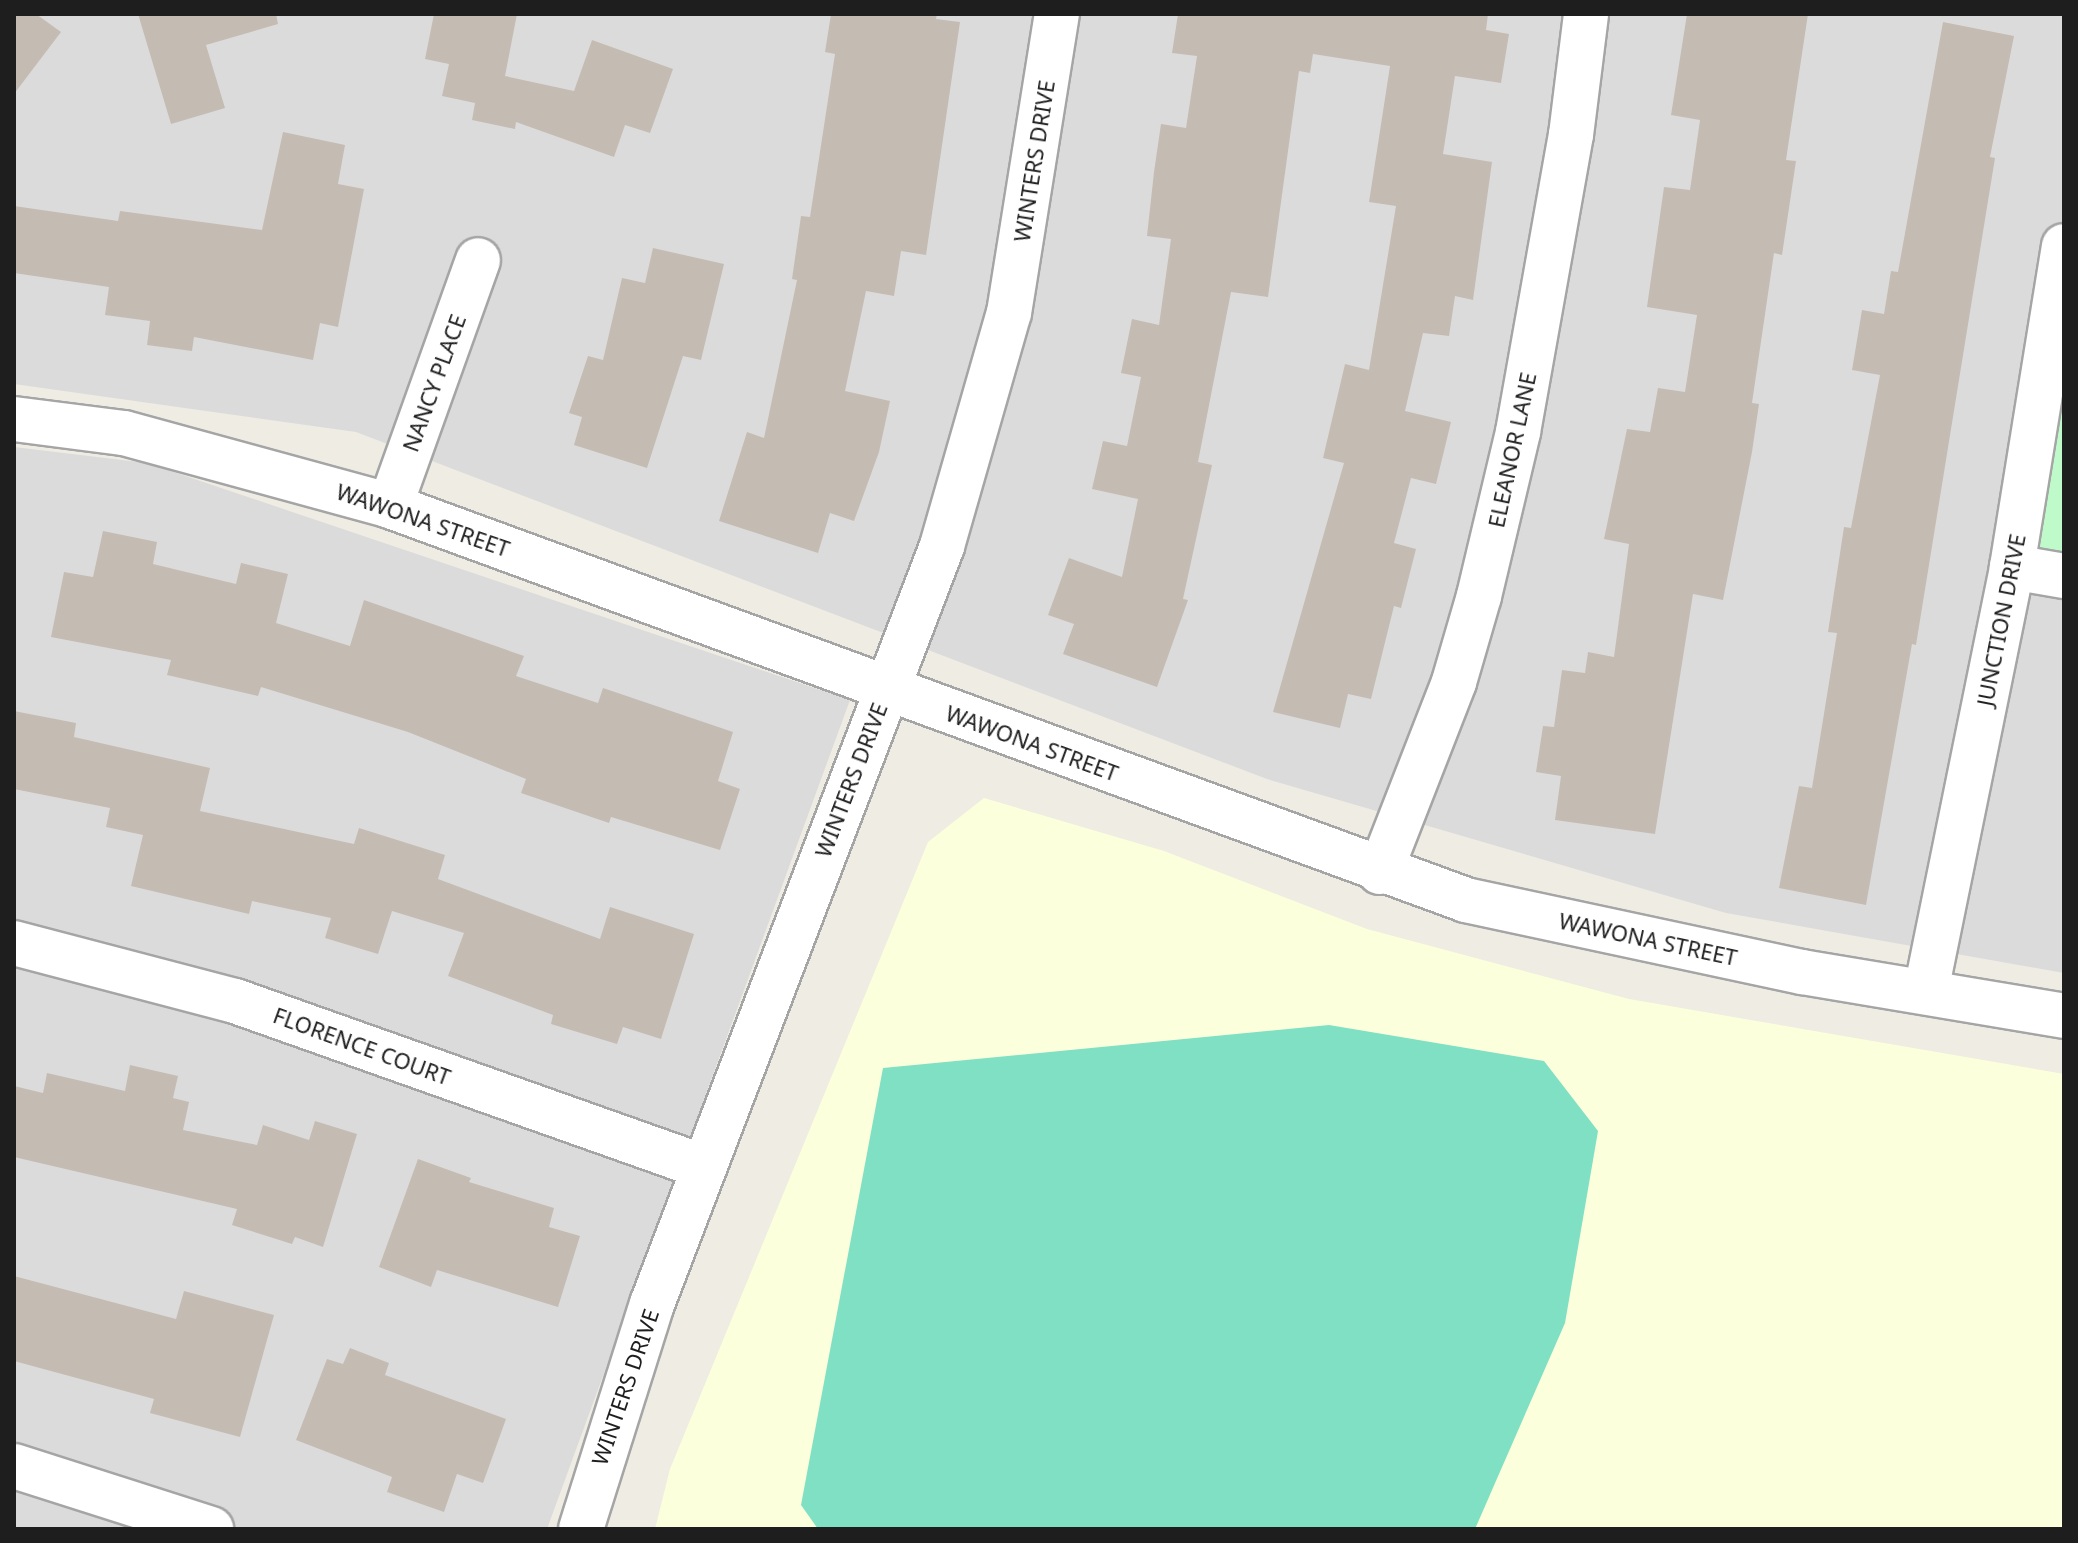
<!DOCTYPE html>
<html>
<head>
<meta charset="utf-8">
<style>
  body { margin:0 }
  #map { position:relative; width:2078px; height:1543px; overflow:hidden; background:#efece3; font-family:"Noto Sans",sans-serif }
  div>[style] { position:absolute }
  .residential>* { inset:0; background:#dcdbdb }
  .education>* { inset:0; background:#fcffdc }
  .park>* { inset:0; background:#bffaca }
  .pitch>* { inset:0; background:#80e0c4 }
  .building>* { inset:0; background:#c4bcb3 }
  .roads { filter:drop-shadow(2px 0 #a5a5a5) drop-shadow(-2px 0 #a5a5a5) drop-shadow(0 2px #a5a5a5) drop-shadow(0 -2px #a5a5a5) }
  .minor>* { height:44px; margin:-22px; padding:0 22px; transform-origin:22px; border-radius:22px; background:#fff }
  span { translate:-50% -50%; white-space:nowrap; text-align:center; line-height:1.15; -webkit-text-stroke:7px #fff; paint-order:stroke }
  .street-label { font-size:22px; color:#1e1e1e }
  .frame { position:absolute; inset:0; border:16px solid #1e1e1e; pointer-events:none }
</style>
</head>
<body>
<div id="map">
  <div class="residential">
    <div style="clip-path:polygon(14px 14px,2064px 14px,2064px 973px,1726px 913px,1267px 779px,356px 432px,14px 384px)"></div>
    <div style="clip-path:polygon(14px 447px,147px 463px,850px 700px,547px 1529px,14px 1529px)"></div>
  </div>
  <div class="education">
    <div style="clip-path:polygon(984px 798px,1164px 851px,1367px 929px,1629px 999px,2064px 1074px,2064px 1529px,655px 1529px,670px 1469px,928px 842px)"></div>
  </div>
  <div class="park">
    <div style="clip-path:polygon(2064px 246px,2064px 576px,2012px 567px)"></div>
  </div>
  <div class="pitch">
    <div style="clip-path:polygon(1329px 1025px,1544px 1061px,1598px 1131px,1565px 1323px,1475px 1529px,818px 1529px,801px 1505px,883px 1068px)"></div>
  </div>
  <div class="building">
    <div style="clip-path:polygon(14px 14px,36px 14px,61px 32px,14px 94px)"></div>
    <div style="clip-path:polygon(138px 14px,276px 14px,278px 24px,206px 45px,225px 108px,171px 124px)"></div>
    <div style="clip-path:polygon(434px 14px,517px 14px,505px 76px,574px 91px,592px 40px,673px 69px,650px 133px,625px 125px,614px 157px,516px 122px,515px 129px,472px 120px,475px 103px,442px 96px,449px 64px,425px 59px)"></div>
    <div style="clip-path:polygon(831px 14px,937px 14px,936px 19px,960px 22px,926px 255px,901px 251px,894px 296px,866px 291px,845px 391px,890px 401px,879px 452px,854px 521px,830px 513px,818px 553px,719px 521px,747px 432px,764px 438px,797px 280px,792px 279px,801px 216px,810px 217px,835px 54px,825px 52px)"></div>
    <div style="clip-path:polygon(1178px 14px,1488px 14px,1486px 30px,1509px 34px,1501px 83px,1455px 76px,1443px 154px,1492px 162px,1473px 300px,1455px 296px,1449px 336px,1423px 333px,1405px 411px,1451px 422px,1436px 484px,1411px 478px,1394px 543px,1416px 549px,1401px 608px,1394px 606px,1371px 699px,1348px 694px,1340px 728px,1273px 712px,1344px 463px,1323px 458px,1345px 364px,1369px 370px,1396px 206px,1369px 202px,1390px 66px,1313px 54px,1310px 73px,1299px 71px,1268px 297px,1231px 292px,1198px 462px,1212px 465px,1183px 599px,1188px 600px,1157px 687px,1063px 654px,1074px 624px,1048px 615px,1069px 558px,1122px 577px,1138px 499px,1092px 489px,1103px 441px,1127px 446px,1141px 377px,1121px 373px,1132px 319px,1159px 325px,1171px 239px,1147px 236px,1154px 172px,1161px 124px,1186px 128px,1197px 56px,1172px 53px)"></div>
    <div style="clip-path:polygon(1687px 14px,1808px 14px,1786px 160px,1796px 161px,1782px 255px,1774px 253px,1752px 403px,1759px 404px,1752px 452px,1723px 600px,1693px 594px,1655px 834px,1555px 820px,1561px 776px,1536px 772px,1543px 726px,1554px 727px,1562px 670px,1585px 673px,1588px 652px,1614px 657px,1629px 544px,1604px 539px,1627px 429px,1650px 432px,1658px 388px,1685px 392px,1697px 315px,1647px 307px,1664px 187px,1690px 190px,1700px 120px,1671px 115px)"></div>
    <div style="clip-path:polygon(1943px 22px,2014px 36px,1990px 157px,1995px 158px,1916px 645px,1912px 644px,1866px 905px,1779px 888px,1799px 786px,1812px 788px,1837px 633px,1828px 632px,1844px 527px,1851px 528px,1880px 375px,1852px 370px,1862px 310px,1884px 314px,1891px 271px,1898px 272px)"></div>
    <div style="clip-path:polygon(283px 132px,345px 145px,338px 184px,364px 189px,338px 327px,320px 323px,313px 360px,194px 337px,192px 351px,147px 345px,150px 321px,105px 315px,109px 287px,14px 273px,14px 206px,118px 221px,120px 211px,262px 230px)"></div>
    <div style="clip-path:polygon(653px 248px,724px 264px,701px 360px,683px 356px,647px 468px,574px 445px,582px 417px,569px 413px,588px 356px,603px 360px,622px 278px,645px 283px)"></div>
    <div style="clip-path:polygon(103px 531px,157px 542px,153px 564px,236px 584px,241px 563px,288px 574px,276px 623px,350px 646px,364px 600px,524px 656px,516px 676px,598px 703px,603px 688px,733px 732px,718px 781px,740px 789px,720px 850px,611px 817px,609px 823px,521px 793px,526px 779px,408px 732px,261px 687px,258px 696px,167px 675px,171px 660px,51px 637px,64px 572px,93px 577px)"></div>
    <div style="clip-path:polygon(14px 711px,76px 723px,74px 737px,210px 768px,200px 811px,354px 844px,359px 828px,445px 855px,438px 879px,600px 939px,610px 907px,694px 934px,661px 1039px,623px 1027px,617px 1044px,551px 1024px,553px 1015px,448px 976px,464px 933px,392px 911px,378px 954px,325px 938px,331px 918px,252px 901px,249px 914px,131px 886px,143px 835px,106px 827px,110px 808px,14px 789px)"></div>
    <div style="clip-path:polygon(130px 1065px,178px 1076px,173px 1098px,189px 1102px,183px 1130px,257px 1145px,263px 1125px,309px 1140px,315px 1121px,357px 1134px,323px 1247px,295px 1237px,292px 1244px,232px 1225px,237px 1209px,14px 1157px,14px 1086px,43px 1093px,47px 1073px,125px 1091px)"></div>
    <div style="clip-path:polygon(418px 1159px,471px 1178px,469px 1182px,554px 1208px,549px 1227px,580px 1236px,558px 1307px,437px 1270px,431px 1287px,379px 1267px)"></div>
    <div style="clip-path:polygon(14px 1276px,176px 1319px,184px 1291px,274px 1315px,240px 1437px,150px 1413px,154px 1399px,14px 1361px)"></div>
    <div style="clip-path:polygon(350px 1348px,389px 1363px,385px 1375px,506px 1419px,483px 1483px,457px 1474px,444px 1512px,387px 1492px,392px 1477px,296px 1440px,327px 1359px,343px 1364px)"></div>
  </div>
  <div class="roads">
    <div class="minor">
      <div style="left:14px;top:419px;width:111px;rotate:7.3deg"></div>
      <div style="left:124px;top:433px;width:276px;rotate:15.3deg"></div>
      <div style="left:390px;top:506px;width:1146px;rotate:20.11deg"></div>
      <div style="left:1466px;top:900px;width:344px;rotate:12.1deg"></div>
      <div style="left:1802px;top:972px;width:266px;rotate:9.5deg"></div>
      <div style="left:390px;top:506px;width:261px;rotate:-70.3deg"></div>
      <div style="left:2012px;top:567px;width:53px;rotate:9.8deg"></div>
      <div style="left:1380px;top:872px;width:204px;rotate:-68.7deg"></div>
      <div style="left:1454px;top:682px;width:90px;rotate:-73.8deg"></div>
      <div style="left:1479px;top:596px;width:169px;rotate:-76.6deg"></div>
      <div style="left:1518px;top:432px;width:302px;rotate:-79.9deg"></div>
      <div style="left:1571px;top:135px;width:122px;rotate:-82.9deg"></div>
      <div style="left:14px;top:943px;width:228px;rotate:14.7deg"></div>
      <div style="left:235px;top:1001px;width:498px;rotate:19.5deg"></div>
      <div style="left:1926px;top:991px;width:433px;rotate:-78.5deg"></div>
      <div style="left:2012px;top:567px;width:325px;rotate:-80.8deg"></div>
      <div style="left:14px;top:1466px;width:207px;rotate:17.7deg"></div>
      <div style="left:581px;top:1529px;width:236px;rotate:-72.5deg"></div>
      <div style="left:652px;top:1304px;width:812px;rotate:-69.06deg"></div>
      <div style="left:942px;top:546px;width:242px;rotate:-74deg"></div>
      <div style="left:1009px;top:313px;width:303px;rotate:-80.9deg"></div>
    </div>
  </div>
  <div class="street-label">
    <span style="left:1034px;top:161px;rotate:-81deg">WINTERS DRIVE</span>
    <span style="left:434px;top:383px;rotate:-70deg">NANCY PLACE</span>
    <span style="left:1512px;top:450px;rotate:-78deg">ELEANOR LANE</span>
    <span style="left:423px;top:520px;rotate:19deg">WAWONA STREET</span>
    <span style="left:2001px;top:620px;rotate:-79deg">JUNCTION DRIVE</span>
    <span style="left:1032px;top:743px;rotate:20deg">WAWONA STREET</span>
    <span style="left:851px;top:780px;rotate:-69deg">WINTERS DRIVE</span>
    <span style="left:1648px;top:939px;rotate:12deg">WAWONA STREET</span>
    <span style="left:362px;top:1046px;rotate:20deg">FLORENCE COURT</span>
    <span style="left:625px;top:1387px;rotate:-71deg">WINTERS DRIVE</span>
  </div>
  <div class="frame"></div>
</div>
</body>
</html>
